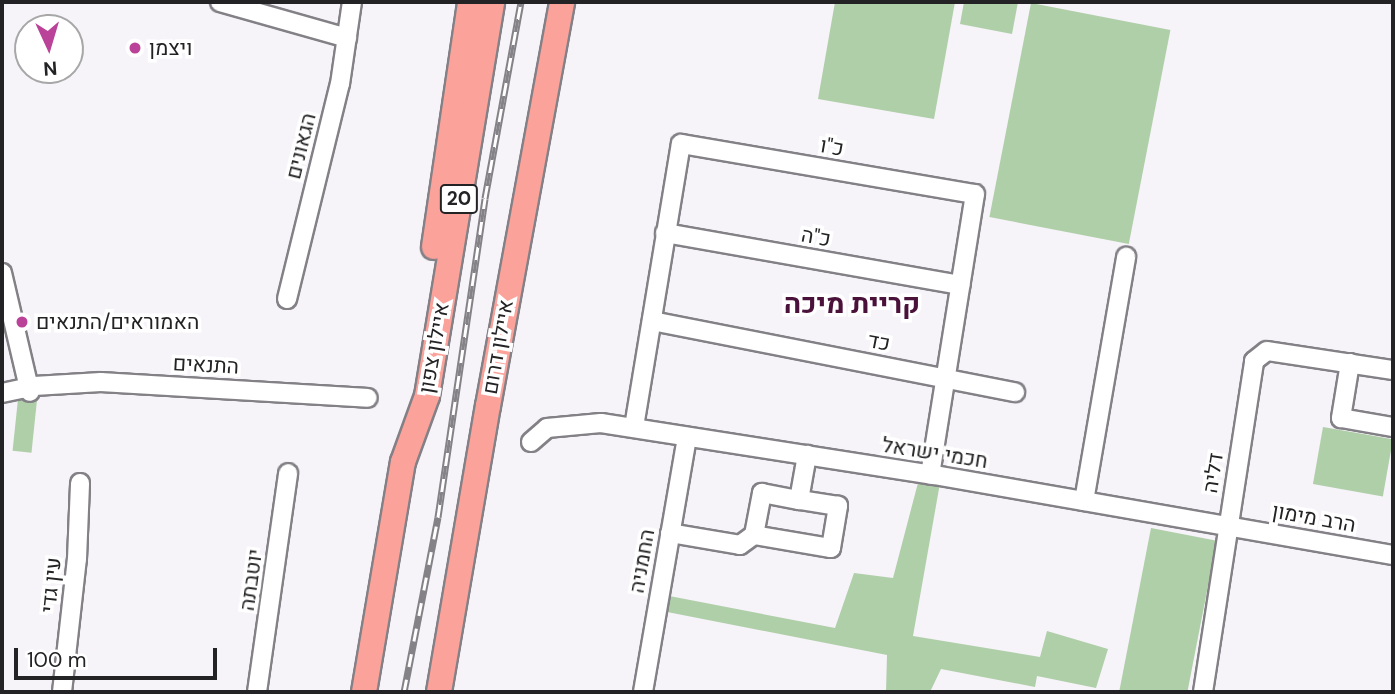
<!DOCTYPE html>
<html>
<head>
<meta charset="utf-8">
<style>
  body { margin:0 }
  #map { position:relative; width:1395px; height:694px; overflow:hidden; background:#f6f3f9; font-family:"DM Sans",Heebo,sans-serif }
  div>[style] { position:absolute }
  .green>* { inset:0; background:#afcfa8; transform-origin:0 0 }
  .roads { filter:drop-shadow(2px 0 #838086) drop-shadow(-2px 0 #838086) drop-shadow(0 2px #838086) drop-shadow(0 -2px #838086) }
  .minor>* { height:18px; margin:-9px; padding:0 9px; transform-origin:9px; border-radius:9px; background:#fff }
  .highway>* { height:24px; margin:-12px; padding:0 12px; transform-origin:12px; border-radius:12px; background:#fba29b }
  .rail>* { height:7px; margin-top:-3.5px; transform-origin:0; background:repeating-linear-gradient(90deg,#fff 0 13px,#848286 0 26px); box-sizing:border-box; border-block:2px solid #848286 }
  .dots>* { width:19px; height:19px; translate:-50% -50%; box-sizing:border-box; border:4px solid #fff; border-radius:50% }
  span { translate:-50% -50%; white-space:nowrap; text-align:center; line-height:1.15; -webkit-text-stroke:7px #fff; paint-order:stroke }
  .shield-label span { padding:2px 5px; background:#fff; border:2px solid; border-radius:5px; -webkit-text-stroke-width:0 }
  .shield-label { font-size:19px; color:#232224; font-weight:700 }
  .poi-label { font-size:21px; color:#232224 }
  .left { translate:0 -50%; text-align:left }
  .street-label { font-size:21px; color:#232224 }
  .district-label { font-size:28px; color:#4a113a; font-weight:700 }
  .frame { position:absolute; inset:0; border:4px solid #232224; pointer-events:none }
  .north { position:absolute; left:14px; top:14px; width:70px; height:70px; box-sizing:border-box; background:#fff; border:2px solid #a7a7a7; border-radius:50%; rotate:176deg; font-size:19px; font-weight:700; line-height:28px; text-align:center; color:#232224 }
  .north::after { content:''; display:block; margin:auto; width:24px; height:32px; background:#ba4298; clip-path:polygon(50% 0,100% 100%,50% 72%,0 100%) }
  .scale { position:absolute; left:14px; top:648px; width:203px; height:32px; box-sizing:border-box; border:4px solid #232224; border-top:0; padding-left:9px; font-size:21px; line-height:24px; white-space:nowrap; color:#232224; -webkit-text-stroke:5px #fff; paint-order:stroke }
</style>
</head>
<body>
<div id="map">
  <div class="green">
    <div style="clip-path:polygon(835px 2px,955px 2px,934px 119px,818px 99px)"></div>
    <div style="clip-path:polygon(964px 2px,1018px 2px,1012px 34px,960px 24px)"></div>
    <div style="left:1031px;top:3px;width:142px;height:218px;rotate:11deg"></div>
    <div style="left:18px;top:399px;width:19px;height:52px;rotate:6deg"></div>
    <div style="left:1323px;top:427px;width:71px;height:58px;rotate:10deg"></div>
    <div style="clip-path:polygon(919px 479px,940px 483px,913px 636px,1040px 657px,1047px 631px,1108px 649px,1096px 688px,1037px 676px,1035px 687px,941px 669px,930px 692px,886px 692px,887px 655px,657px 610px,659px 594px,835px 628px,854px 573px,893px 578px)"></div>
    <div style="left:1151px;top:528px;width:67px;height:167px;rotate:11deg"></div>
  </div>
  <div class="roads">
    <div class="minor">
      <div style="left:220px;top:2px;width:132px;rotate:15.8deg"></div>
      <div style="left:665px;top:233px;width:300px;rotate:10deg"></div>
      <div style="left:2px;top:273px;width:122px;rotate:76.8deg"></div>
      <div style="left:287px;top:299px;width:221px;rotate:-76.2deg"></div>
      <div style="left:340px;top:84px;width:83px;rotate:-81.7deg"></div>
      <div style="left:652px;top:321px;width:370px;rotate:11.1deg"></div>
      <div style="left:1350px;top:363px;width:56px;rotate:99.3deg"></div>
      <div style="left:1341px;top:418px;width:53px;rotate:9.8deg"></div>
      <div style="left:2px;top:393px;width:33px;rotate:-12deg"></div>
      <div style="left:34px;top:386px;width:67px;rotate:-3.4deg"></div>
      <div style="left:101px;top:382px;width:267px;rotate:3.4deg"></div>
      <div style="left:634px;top:427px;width:287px;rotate:-80.6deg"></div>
      <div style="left:681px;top:144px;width:298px;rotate:9.7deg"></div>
      <div style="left:975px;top:194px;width:284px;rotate:99.1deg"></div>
      <div style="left:531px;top:442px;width:21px;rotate:-41deg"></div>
      <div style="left:547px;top:428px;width:54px;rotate:-5.3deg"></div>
      <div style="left:601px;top:423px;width:337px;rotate:8.9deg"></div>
      <div style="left:934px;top:475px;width:466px;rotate:9.9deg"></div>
      <div style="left:1084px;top:501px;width:248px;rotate:-80.2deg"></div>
      <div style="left:670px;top:533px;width:71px;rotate:9.7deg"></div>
      <div style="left:740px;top:545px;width:17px;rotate:-36deg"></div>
      <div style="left:754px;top:535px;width:78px;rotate:9.6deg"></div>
      <div style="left:831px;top:548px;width:43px;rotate:-80.5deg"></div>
      <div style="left:838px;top:506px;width:39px;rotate:-171deg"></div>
      <div style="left:799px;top:500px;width:46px;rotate:-79.9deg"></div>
      <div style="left:754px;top:535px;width:43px;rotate:-79.2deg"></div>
      <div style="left:762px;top:493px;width:38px;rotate:11deg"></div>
      <div style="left:62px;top:692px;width:134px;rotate:-83.6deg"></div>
      <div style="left:77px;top:559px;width:76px;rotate:-87.7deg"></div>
      <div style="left:257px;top:692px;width:221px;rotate:-81.9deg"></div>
      <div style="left:643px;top:692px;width:259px;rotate:-80.2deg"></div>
      <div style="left:1203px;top:692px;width:335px;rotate:-81.2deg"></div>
      <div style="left:1254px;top:361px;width:16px;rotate:-38deg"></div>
      <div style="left:1267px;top:351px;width:127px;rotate:8.6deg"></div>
    </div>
    <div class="highway">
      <div style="left:434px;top:247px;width:248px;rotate:-81.6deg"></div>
      <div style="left:364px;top:692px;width:233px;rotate:-80.4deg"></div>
      <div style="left:403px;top:462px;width:70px;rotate:-70deg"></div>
      <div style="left:427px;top:396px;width:399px;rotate:-80.6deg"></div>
      <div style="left:439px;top:692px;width:290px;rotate:-80.3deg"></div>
      <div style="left:488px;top:406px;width:411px;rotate:-79.6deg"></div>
    </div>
  </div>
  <div class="rail">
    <div style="left:404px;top:692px;width:178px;rotate:-79deg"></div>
    <div style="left:438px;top:517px;width:322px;rotate:-81.6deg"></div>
    <div style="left:485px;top:198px;width:199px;rotate:-79.6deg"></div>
  </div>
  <div class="dots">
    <div style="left:135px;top:48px;background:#ba4298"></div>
    <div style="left:22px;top:322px;background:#ba4298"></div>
  </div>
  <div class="shield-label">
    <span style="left:459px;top:199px">20</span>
  </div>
  <div class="poi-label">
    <span class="left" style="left:149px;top:48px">ויצמן</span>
    <span class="left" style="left:36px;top:322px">האמוראים/התנאים</span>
  </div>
  <div class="street-label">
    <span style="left:301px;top:146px;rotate:-76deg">הגאונים</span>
    <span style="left:832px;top:147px;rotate:10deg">כ"ו</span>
    <span style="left:816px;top:237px;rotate:10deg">כ"ה</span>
    <span style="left:879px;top:342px;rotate:11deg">כד</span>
    <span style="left:498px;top:347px;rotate:-80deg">איילון דרום</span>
    <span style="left:434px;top:348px;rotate:-80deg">איילון צפון</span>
    <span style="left:206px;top:365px;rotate:3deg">התנאים</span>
    <span style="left:935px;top:453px;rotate:9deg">חכמי ישראל</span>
    <span style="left:1213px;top:473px;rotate:-81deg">דליה</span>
    <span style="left:1314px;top:518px;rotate:10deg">הרב מימון</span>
    <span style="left:642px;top:561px;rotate:-80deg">החמניה</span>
    <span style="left:251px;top:580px;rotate:-82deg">יוטבתה</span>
    <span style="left:51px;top:585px;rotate:-84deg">עין גדי</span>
  </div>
  <div class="district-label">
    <span style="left:852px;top:304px">קריית מיכה</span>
  </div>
  <div class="frame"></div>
  <div class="north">N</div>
  <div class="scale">100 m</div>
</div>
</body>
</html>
